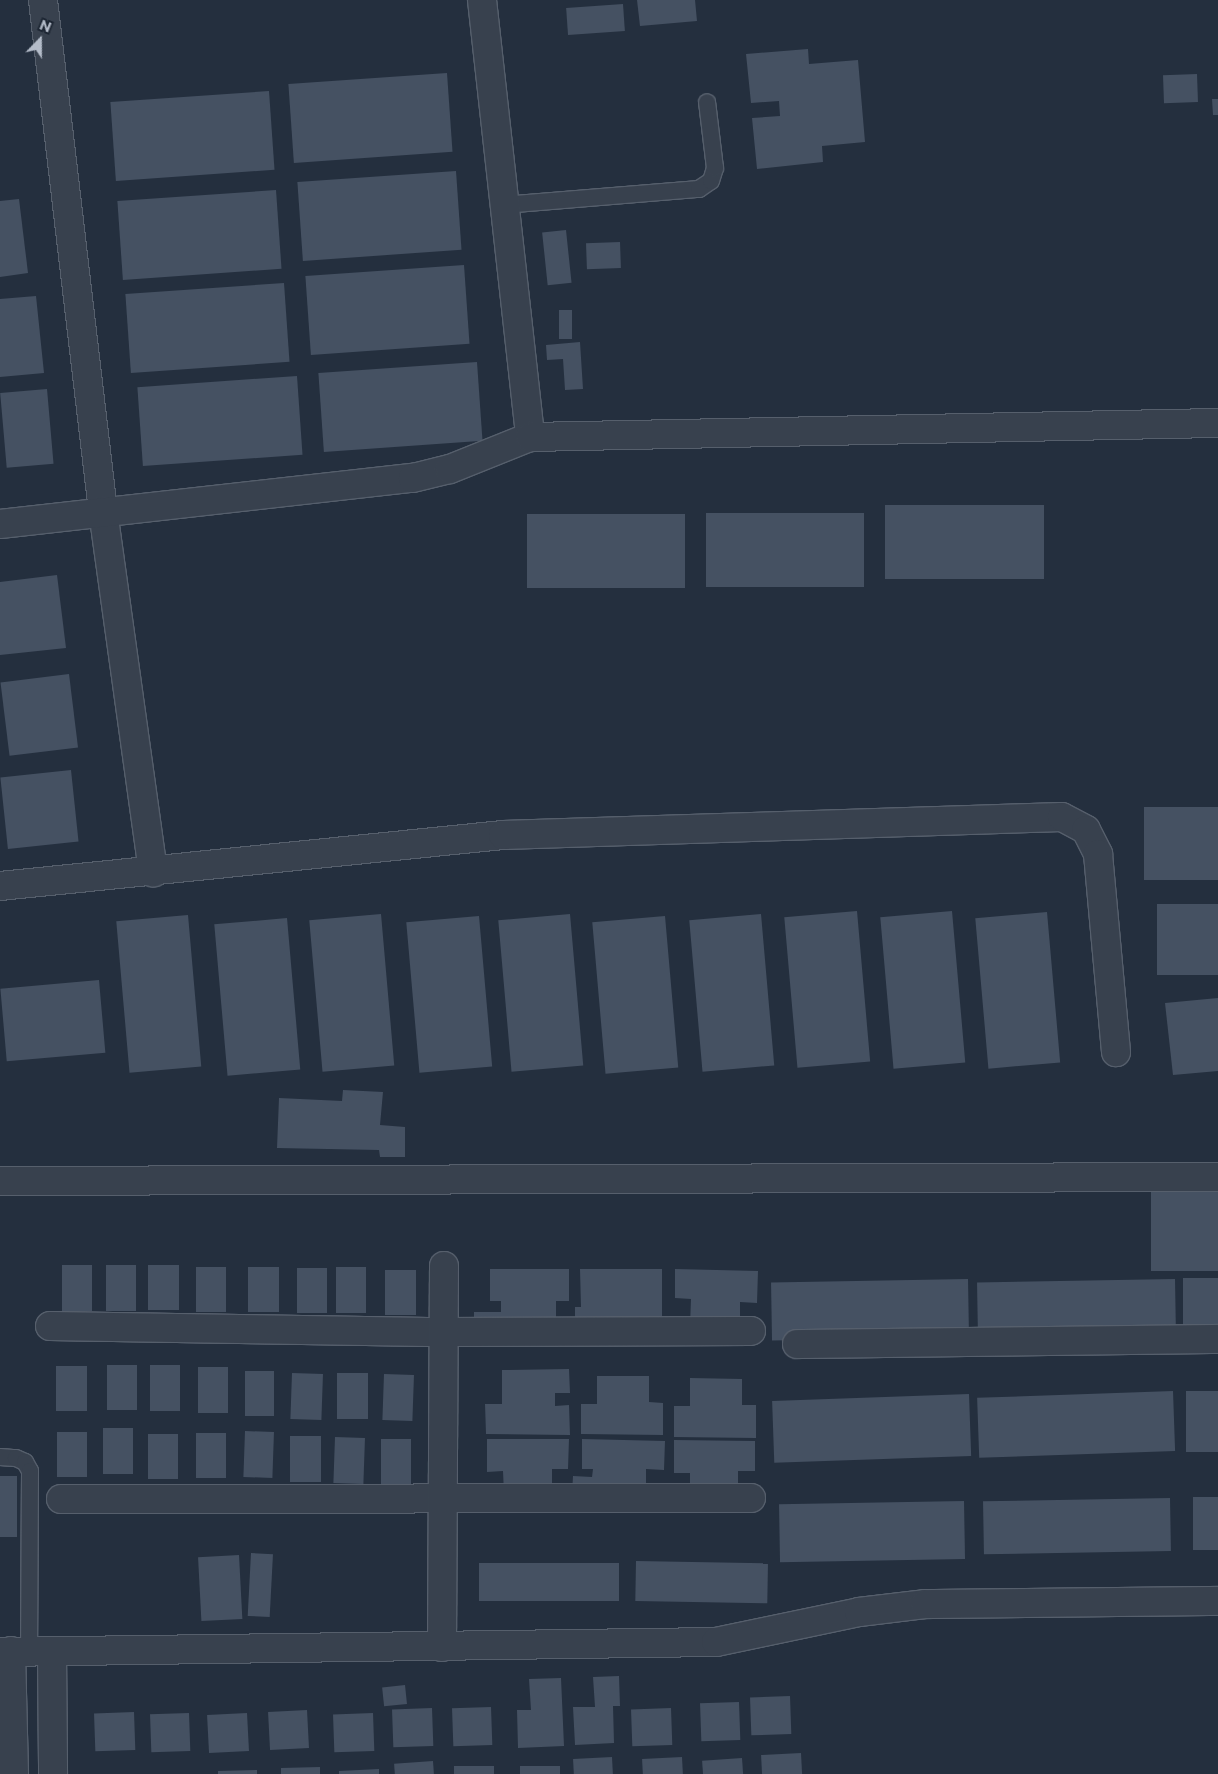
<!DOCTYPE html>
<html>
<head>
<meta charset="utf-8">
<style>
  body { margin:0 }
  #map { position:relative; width:1218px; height:1774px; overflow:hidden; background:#242f3e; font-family:Montserrat,sans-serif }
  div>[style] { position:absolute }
  .building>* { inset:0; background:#455162; transform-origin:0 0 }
  .roads { filter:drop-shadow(1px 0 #565f6c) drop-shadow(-1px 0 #565f6c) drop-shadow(0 1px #565f6c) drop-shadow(0 -1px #565f6c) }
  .lane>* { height:16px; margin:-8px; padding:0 8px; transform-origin:8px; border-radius:8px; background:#38414e }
  .street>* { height:28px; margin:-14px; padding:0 14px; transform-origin:14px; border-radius:14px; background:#38414e }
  span { translate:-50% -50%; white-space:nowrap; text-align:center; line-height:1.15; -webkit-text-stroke:4.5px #1d2633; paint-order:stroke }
  .north { position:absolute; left:15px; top:15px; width:50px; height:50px; -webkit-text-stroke:4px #1d2633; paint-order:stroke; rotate:22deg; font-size:14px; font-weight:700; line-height:20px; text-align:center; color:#b4bcc9 }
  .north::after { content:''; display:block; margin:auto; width:18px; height:22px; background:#b4bcc9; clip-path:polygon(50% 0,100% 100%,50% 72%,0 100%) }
</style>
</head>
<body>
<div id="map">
  <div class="building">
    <div style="clip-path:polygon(637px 0,695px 0,697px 21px,640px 26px)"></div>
    <div style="left:623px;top:4px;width:27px;height:57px;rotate:86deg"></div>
    <div style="clip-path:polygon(808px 49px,809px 64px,858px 60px,865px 142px,822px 146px,823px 162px,757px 169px,752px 118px,780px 116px,779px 101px,751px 103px,746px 54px)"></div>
    <div style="left:447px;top:73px;width:79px;height:159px;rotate:86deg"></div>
    <div style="left:1197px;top:74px;width:28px;height:34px;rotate:88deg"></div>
    <div style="left:269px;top:91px;width:79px;height:159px;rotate:86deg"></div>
    <div style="clip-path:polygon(1212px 99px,1218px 99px,1218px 115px,1213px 115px)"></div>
    <div style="left:456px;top:171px;width:79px;height:159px;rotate:86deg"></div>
    <div style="left:276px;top:190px;width:79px;height:159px;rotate:86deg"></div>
    <div style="clip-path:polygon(19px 199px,28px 273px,0 277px,0 201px)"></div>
    <div style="left:566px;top:230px;width:53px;height:24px;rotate:84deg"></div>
    <div style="left:620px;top:242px;width:26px;height:34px;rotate:88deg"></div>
    <div style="left:464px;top:265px;width:79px;height:159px;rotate:86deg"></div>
    <div style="left:284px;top:283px;width:79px;height:159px;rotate:86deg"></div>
    <div style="clip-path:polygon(36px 296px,44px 373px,0 377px,0 299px)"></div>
    <div style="left:559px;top:310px;width:13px;height:29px"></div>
    <div style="clip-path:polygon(580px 342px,583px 389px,565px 390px,563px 359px,547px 360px,546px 345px)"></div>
    <div style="left:477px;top:362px;width:79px;height:159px;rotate:86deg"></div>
    <div style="left:297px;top:376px;width:79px;height:160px;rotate:86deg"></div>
    <div style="left:47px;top:389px;width:75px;height:47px;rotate:85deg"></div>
    <div style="left:885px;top:505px;width:159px;height:74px"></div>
    <div style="left:706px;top:513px;width:158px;height:74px"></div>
    <div style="left:527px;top:514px;width:158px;height:74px"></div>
    <div style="clip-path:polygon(57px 575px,66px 648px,0 655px,0 582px)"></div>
    <div style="left:69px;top:674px;width:74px;height:69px;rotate:83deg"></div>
    <div style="left:71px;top:770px;width:72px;height:71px;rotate:84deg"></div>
    <div style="left:1218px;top:807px;width:73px;height:74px;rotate:90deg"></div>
    <div style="left:1218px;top:904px;width:71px;height:61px;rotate:90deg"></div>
    <div style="left:857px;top:911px;width:151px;height:73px;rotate:85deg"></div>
    <div style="left:952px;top:911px;width:152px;height:72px;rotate:85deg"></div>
    <div style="left:1047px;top:912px;width:151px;height:72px;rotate:85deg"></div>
    <div style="left:381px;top:914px;width:152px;height:72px;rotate:85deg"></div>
    <div style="left:570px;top:914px;width:152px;height:72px;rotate:85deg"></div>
    <div style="left:761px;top:914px;width:152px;height:72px;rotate:85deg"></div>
    <div style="left:188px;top:915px;width:152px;height:72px;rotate:85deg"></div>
    <div style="left:479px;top:916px;width:151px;height:73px;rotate:85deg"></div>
    <div style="left:665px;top:916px;width:152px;height:73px;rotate:85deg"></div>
    <div style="left:287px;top:918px;width:152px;height:73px;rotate:85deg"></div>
    <div style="left:99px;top:980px;width:73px;height:99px;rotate:85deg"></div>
    <div style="clip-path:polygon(1218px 998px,1218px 1071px,1173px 1075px,1165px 1003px)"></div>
    <div style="clip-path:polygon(343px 1090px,383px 1092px,380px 1125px,405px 1127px,405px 1157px,380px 1157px,379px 1150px,277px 1148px,279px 1098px,342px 1101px)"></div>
    <div style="left:1218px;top:1187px;width:84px;height:67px;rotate:90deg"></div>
    <div style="left:62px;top:1265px;width:30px;height:46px"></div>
    <div style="left:106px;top:1265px;width:30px;height:46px"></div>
    <div style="left:148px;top:1265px;width:31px;height:45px"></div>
    <div style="left:196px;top:1267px;width:30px;height:45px"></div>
    <div style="left:248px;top:1267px;width:31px;height:45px"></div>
    <div style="left:336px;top:1267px;width:30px;height:46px"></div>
    <div style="left:297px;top:1268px;width:30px;height:45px"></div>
    <div style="clip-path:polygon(490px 1269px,569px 1269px,569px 1301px,556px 1301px,556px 1327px,474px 1327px,474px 1312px,501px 1312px,501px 1301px,490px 1301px)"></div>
    <div style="clip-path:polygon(580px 1269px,662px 1269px,662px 1330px,575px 1329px,575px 1307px,581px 1307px)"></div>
    <div style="clip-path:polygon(675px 1269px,758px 1271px,757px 1303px,740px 1302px,740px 1327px,690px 1326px,691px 1299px,675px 1298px)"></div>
    <div style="left:385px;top:1270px;width:31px;height:45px"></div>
    <div style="left:1218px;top:1278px;width:58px;height:35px;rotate:90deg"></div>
    <div style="left:968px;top:1279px;width:58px;height:197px;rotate:89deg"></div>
    <div style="left:1175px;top:1279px;width:59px;height:198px;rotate:89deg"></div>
    <div style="left:107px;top:1365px;width:30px;height:45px"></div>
    <div style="left:150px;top:1365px;width:30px;height:46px"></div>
    <div style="left:56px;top:1366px;width:31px;height:45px"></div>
    <div style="left:228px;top:1367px;width:46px;height:30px;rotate:90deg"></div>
    <div style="clip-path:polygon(569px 1369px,570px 1393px,555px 1393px,555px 1406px,569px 1405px,570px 1435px,486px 1434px,485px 1404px,502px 1404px,502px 1370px)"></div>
    <div style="left:245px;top:1371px;width:29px;height:45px"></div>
    <div style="left:292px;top:1373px;width:31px;height:46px;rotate:2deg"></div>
    <div style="left:337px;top:1373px;width:31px;height:46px"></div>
    <div style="left:384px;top:1374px;width:30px;height:46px;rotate:2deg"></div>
    <div style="clip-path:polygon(597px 1376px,649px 1376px,649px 1402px,663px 1403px,663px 1435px,581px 1434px,581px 1404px,597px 1404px)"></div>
    <div style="clip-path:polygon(690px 1378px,742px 1379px,742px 1405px,756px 1405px,756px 1438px,674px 1437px,674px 1406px,690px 1406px)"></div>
    <div style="left:1173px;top:1391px;width:60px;height:196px;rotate:88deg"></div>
    <div style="left:1218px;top:1391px;width:61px;height:32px;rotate:90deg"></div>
    <div style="left:969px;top:1394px;width:62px;height:197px;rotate:88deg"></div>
    <div style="left:103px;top:1428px;width:30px;height:46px"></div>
    <div style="left:245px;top:1431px;width:29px;height:46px;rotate:2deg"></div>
    <div style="left:57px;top:1432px;width:30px;height:45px"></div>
    <div style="left:196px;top:1433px;width:30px;height:45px"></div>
    <div style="left:148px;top:1434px;width:30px;height:45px"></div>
    <div style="left:290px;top:1436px;width:31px;height:46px"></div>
    <div style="left:335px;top:1437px;width:30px;height:46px;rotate:2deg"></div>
    <div style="left:381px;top:1439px;width:30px;height:45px"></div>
    <div style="clip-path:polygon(487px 1439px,569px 1439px,568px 1469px,552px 1469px,552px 1495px,504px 1494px,503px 1471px,487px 1472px)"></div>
    <div style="clip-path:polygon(582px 1439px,665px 1441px,664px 1470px,646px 1469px,646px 1497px,572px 1494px,573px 1476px,592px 1477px,593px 1469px,582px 1469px)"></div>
    <div style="clip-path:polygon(674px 1440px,755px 1441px,755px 1471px,738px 1471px,738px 1496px,690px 1496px,690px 1473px,674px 1473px)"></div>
    <div style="left:0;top:1476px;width:17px;height:61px"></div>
    <div style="left:1193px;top:1497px;width:25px;height:53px"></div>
    <div style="left:1170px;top:1498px;width:53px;height:187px;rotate:89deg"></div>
    <div style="left:964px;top:1501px;width:58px;height:185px;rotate:89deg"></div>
    <div style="left:251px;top:1553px;width:22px;height:63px;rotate:3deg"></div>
    <div style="left:239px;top:1555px;width:64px;height:41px;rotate:87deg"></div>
    <div style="left:636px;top:1561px;width:132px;height:40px;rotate:1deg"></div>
    <div style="left:619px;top:1563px;width:38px;height:140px;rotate:90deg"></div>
    <div style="clip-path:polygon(619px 1676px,620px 1706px,613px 1706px,614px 1743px,575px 1745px,573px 1707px,595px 1707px,593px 1677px)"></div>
    <div style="clip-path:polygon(561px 1678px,564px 1746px,518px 1748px,517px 1710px,531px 1710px,529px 1679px)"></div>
    <div style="left:405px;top:1685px;width:19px;height:23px;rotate:84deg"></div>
    <div style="left:790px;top:1696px;width:38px;height:40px;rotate:88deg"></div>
    <div style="left:739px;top:1702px;width:38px;height:39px;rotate:88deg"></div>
    <div style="left:491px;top:1707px;width:38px;height:39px;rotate:88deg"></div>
    <div style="left:432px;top:1708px;width:38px;height:40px;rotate:88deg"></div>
    <div style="left:671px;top:1708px;width:37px;height:40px;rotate:88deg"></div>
    <div style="left:307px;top:1710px;width:38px;height:39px;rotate:87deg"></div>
    <div style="left:134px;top:1712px;width:38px;height:40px;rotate:88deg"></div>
    <div style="left:189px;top:1713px;width:38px;height:39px;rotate:88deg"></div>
    <div style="left:247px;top:1713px;width:38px;height:40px;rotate:87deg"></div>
    <div style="left:373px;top:1713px;width:38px;height:40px;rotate:88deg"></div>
    <div style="left:801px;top:1753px;width:21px;height:40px;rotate:87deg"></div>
    <div style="left:612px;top:1757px;width:17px;height:39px;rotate:87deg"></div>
    <div style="left:682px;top:1757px;width:17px;height:40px;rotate:87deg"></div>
    <div style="left:742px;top:1758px;width:16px;height:40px;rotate:86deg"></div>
    <div style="left:433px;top:1761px;width:13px;height:39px;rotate:86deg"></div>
    <div style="left:494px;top:1766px;width:8px;height:40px;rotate:90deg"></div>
    <div style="left:560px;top:1766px;width:8px;height:40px;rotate:90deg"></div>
    <div style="clip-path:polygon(320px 1767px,320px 1774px,281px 1774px,281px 1768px)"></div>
    <div style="clip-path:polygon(379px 1769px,379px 1774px,339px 1774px,339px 1771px)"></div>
    <div style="clip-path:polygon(257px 1770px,257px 1774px,218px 1774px,218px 1771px)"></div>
  </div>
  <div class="roads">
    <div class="lane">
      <div style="left:503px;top:205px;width:197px;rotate:-4.7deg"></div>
      <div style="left:699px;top:189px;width:14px;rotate:-34deg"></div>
      <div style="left:711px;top:181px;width:14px;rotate:-73deg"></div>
      <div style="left:715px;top:168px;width:66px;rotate:-96.9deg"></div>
      <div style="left:0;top:1457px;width:16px;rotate:4deg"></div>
      <div style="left:16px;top:1458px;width:10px;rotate:24deg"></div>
      <div style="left:25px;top:1462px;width:10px;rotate:61deg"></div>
      <div style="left:30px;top:1471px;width:181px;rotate:90.3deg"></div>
    </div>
    <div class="street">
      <div style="left:43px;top:0;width:515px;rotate:83.3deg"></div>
      <div style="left:103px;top:511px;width:365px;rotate:82.1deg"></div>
      <div style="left:482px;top:0;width:440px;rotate:83.7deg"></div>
      <div style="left:0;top:524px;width:416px;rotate:-6.4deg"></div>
      <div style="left:413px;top:478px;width:38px;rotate:-14deg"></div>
      <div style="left:450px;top:469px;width:86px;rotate:-21.8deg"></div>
      <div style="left:530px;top:437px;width:688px;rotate:-1.17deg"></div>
      <div style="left:0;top:886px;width:506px;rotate:-5.79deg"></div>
      <div style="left:503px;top:835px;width:559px;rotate:-1.84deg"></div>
      <div style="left:1062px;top:817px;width:27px;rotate:28deg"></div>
      <div style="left:1086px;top:830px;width:27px;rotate:63deg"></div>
      <div style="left:1098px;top:854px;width:199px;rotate:84.8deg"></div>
      <div style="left:0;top:1181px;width:1218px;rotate:-0.19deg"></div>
      <div style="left:50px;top:1326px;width:394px;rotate:0.9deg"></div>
      <div style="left:444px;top:1332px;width:307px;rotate:-0.2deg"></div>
      <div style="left:797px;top:1344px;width:421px;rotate:-0.7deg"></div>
      <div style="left:61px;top:1499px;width:690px;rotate:-0.08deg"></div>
      <div style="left:442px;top:1647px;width:381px;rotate:-89.7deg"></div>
      <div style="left:11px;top:1651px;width:123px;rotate:88.6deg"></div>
      <div style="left:52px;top:1651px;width:123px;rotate:89.5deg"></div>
      <div style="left:0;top:1652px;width:716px;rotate:-0.8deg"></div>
      <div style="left:716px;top:1642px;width:146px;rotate:-11.8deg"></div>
      <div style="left:859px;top:1612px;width:66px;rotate:-6.9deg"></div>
      <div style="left:925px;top:1604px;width:293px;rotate:-0.6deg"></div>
    </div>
  </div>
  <div class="north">N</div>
</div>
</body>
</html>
